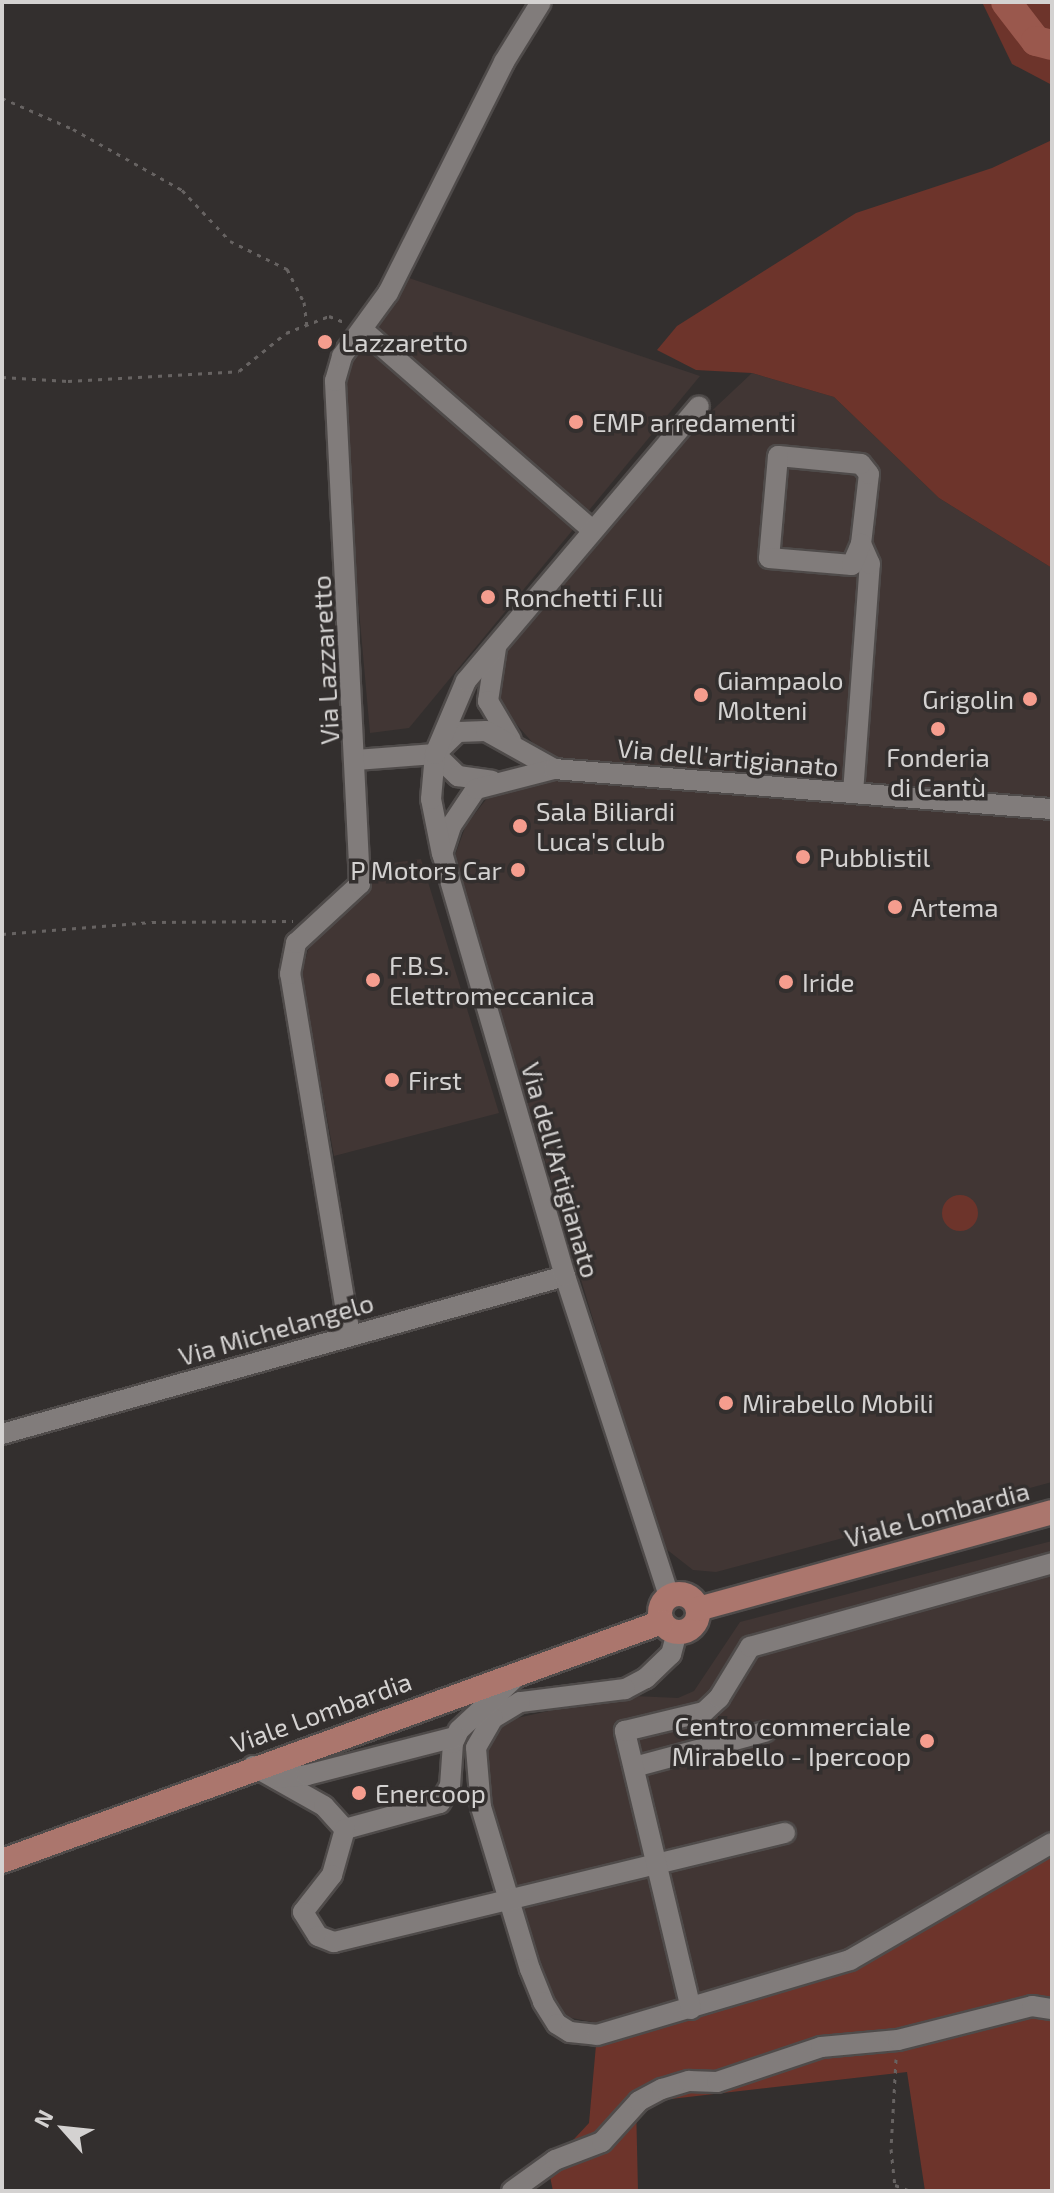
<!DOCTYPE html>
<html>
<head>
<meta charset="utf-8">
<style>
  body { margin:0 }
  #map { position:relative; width:1054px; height:2193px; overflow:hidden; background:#332f2e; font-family:"Exo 2",sans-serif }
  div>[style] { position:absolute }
  .built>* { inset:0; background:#413634 }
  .green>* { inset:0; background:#6d342b }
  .round { border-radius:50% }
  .river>* { height:30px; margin:-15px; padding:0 15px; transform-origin:15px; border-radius:15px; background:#9a584d }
  .path>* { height:3px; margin-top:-1.5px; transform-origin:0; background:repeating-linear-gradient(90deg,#676362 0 4px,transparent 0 10px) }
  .roads { filter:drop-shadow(2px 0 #4f4b4a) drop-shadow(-2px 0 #4f4b4a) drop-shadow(0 2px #4f4b4a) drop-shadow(0 -2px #4f4b4a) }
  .minor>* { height:20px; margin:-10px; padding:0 10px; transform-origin:10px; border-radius:10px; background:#817c7b }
  .major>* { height:24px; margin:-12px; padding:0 12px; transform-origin:12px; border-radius:12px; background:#ab766d }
  .major>.ring { margin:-12px; padding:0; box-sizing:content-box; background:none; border:24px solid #ab766d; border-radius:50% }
  .dots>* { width:22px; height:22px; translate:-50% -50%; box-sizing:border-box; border:4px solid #332f2e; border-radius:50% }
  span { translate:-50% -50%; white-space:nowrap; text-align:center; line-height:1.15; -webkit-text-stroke:7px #332f2e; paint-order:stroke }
  .poi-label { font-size:26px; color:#d4d2d1 }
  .left { translate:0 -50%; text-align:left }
  .right { translate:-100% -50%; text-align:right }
  .street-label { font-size:26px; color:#d4d2d1 }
  .frame { position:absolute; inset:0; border:4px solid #d4d2d1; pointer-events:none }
  .north { position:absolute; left:24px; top:2089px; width:80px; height:80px; -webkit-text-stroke:6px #332f2e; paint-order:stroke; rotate:297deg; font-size:22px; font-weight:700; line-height:32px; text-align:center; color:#d4d2d1 }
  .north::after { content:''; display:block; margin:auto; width:28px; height:36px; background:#d4d2d1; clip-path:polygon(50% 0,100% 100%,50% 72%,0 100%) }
</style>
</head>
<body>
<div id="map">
  <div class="built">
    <div style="clip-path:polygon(409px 278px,700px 376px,409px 728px,370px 733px,341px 409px,351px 364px)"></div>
    <div style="clip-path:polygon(752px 373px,834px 397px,939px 498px,1052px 568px,1052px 1482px,716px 1572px,693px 1570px,661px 1545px,454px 858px,466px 825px,488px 797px,540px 782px,540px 751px,496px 701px,507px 641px,702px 420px)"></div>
    <div style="clip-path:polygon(421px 859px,499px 1113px,334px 1156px,301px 975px,308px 950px,332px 919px,365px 894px,377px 865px)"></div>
    <div style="clip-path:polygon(1052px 1541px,1052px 1851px,861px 1960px,596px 2045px,597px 2023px,567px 2017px,552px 2000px,480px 1785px,483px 1750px,492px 1734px,504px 1721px,571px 1706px,634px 1696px,678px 1698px,694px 1691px,740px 1622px)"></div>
  </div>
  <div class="green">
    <div style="clip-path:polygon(982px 2px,1052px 2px,1052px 85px,1012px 64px)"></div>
    <div style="clip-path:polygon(1052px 140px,1052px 568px,939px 498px,834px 397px,752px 373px,696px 370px,657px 350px,677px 326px,856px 213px,992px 168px)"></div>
    <div class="round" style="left:942px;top:1195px;width:36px;height:36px"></div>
    <div style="clip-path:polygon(1052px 1851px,1052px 2191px,925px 2191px,907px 2072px,636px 2103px,638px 2191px,553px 2191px,548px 2167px,589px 2123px,596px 2045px,861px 1960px)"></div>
  </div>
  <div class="river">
    <div style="left:1006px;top:2px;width:49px;rotate:52.4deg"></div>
    <div style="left:1036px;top:41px;width:16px;rotate:14deg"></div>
  </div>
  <div class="path">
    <div style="left:2px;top:98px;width:77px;rotate:23.6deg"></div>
    <div style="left:73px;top:129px;width:125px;rotate:29.2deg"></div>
    <div style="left:182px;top:190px;width:70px;rotate:46.7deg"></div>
    <div style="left:230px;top:241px;width:64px;rotate:26.2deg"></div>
    <div style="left:287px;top:269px;width:37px;rotate:63deg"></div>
    <div style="left:304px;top:302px;width:23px;rotate:83deg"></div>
    <div style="left:2px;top:377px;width:66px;rotate:3.5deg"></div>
    <div style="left:68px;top:381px;width:171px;rotate:-3.3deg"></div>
    <div style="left:239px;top:371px;width:60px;rotate:-39deg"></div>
    <div style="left:286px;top:333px;width:46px;rotate:-21.6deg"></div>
    <div style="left:329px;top:316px;width:16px;rotate:22deg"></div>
    <div style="left:2px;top:934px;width:150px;rotate:-4.6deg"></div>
    <div style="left:152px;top:922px;width:141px;rotate:-0.4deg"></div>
    <div style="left:896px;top:2059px;width:90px;rotate:93.2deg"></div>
    <div style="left:891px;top:2149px;width:36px;rotate:84deg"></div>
    <div style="left:895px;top:2185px;width:17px;rotate:21deg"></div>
  </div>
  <div class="roads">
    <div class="minor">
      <div style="left:363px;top:330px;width:304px;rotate:41.1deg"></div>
      <div style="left:496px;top:648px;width:54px;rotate:98.6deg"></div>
      <div style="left:488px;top:701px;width:45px;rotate:59.5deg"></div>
      <div style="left:438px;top:751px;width:28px;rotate:-44deg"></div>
      <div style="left:458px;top:732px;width:28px;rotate:-2deg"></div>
      <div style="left:486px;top:731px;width:78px;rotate:29.2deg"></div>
      <div style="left:435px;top:754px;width:32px;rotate:44deg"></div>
      <div style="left:458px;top:776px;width:34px;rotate:8deg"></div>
      <div style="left:356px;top:760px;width:79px;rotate:-4.3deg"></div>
      <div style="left:853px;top:793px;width:230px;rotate:-85.8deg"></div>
      <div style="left:870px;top:564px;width:22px;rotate:-114deg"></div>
      <div style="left:861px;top:544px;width:70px;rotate:-83.5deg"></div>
      <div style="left:869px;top:474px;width:13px;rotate:-129deg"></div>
      <div style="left:861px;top:464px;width:83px;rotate:-174.5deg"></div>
      <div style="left:778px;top:456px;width:102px;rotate:95deg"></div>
      <div style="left:769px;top:558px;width:83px;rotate:4.8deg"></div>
      <div style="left:852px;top:565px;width:23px;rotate:-67deg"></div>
      <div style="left:443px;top:851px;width:26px;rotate:-72deg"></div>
      <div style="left:451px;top:826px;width:45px;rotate:-56deg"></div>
      <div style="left:476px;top:789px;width:81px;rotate:-14.4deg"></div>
      <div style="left:554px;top:769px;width:500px;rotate:4.6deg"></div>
      <div style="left:350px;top:1335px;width:366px;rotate:-99.4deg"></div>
      <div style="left:290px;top:974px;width:32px;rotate:-79deg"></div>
      <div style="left:296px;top:943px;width:87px;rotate:-42.7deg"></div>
      <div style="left:360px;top:884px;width:504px;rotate:-92.85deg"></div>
      <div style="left:335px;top:381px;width:26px;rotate:-74deg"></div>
      <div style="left:342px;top:356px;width:78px;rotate:-53.9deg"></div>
      <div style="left:388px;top:293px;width:258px;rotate:-63.3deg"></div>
      <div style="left:504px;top:62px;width:70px;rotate:-58.3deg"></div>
      <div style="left:2px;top:1434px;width:585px;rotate:-15.68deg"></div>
      <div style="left:669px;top:1596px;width:336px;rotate:-108deg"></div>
      <div style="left:565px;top:1276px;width:440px;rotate:-106.2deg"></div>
      <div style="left:442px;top:854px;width:56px;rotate:-101.3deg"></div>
      <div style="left:431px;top:799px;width:45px;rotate:-84.9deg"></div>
      <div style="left:435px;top:754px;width:79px;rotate:-67deg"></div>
      <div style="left:466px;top:681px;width:360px;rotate:-49.7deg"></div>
      <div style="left:677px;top:1632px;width:23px;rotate:105deg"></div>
      <div style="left:671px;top:1654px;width:35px;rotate:136deg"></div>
      <div style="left:646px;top:1678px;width:24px;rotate:152deg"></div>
      <div style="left:625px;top:1689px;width:106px;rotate:172.9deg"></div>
      <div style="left:520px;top:1702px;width:31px;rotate:149deg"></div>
      <div style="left:493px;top:1718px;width:34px;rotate:120deg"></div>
      <div style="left:476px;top:1748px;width:59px;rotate:85.2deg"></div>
      <div style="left:481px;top:1807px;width:169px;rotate:73.2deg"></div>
      <div style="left:530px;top:1969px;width:35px;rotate:68deg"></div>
      <div style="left:543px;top:2002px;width:26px;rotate:58deg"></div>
      <div style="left:557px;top:2024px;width:15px;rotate:32deg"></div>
      <div style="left:570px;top:2032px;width:27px;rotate:6deg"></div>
      <div style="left:597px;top:2035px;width:264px;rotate:-16.5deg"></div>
      <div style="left:850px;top:1960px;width:233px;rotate:-30.1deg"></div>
      <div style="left:253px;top:1766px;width:81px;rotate:29.4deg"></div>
      <div style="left:324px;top:1806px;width:31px;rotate:48deg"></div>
      <div style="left:345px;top:1829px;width:98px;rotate:-15.3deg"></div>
      <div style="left:440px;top:1803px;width:20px;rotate:-60deg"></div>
      <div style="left:450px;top:1786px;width:43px;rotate:-86deg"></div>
      <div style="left:453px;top:1743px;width:14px;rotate:-65deg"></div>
      <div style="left:459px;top:1730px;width:76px;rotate:-42.9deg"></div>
      <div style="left:634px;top:1767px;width:136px;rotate:-15deg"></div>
      <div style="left:275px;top:1778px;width:32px;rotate:-5deg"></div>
      <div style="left:307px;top:1775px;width:153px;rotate:-14.4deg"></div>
      <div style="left:345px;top:1829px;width:48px;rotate:105.8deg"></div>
      <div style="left:332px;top:1875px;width:47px;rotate:128.1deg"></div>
      <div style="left:303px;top:1912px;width:28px;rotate:58deg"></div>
      <div style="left:318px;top:1936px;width:17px;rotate:21deg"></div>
      <div style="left:334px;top:1942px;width:464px;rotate:-13.6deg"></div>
      <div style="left:691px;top:2009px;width:286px;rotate:-103.4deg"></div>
      <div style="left:625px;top:1731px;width:81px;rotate:-13.5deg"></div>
      <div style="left:704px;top:1712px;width:21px;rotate:-43deg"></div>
      <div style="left:719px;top:1698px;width:60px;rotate:-58.7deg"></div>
      <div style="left:750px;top:1647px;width:313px;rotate:-15.5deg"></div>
      <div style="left:512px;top:2191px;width:53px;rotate:-35.8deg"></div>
      <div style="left:555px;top:2160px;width:50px;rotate:-21deg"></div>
      <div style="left:602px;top:2142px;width:55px;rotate:-47.9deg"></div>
      <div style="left:639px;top:2101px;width:26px;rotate:-28deg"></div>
      <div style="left:662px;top:2089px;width:28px;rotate:-17deg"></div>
      <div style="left:689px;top:2081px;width:28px;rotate:2deg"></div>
      <div style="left:717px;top:2082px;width:110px;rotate:-18.6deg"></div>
      <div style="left:821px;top:2047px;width:77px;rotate:-5.2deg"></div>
      <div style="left:898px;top:2040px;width:138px;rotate:-14.2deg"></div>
      <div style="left:1032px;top:2006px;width:20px;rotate:9deg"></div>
    </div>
    <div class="major">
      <div class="ring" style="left:660px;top:1594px;width:14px;height:14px"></div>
      <div style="left:698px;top:1609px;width:367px;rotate:-15.3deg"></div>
      <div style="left:2px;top:1861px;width:702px;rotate:-19.91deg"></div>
    </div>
  </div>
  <div class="dots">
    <div style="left:325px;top:342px;background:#f59d8e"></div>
    <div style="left:576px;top:422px;background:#f59d8e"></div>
    <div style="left:488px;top:597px;background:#f59d8e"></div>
    <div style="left:701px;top:695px;background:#f59d8e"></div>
    <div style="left:1030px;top:699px;background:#f59d8e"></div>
    <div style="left:938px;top:729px;background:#f59d8e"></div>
    <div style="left:520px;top:826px;background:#f59d8e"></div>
    <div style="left:803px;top:857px;background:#f59d8e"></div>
    <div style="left:518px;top:870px;background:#f59d8e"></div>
    <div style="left:895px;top:907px;background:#f59d8e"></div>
    <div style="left:373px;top:980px;background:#f59d8e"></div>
    <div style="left:786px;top:982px;background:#f59d8e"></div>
    <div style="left:392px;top:1080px;background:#f59d8e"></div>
    <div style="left:726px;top:1403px;background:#f59d8e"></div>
    <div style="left:927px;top:1741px;background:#f59d8e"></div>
    <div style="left:359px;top:1793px;background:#f59d8e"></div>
  </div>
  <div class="poi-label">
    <span class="left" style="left:341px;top:342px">Lazzaretto</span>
    <span class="left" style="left:592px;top:422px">EMP arredamenti</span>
    <span class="left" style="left:504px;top:597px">Ronchetti F.lli</span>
    <span class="left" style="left:717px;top:695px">Giampaolo<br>Molteni</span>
    <span class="right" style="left:1014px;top:699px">Grigolin</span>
    <span style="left:938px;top:772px">Fonderia<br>di Cantù</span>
    <span class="left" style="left:536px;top:826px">Sala Biliardi<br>Luca's club</span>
    <span class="left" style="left:819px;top:857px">Pubblistil</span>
    <span class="right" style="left:502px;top:870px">P Motors Car</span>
    <span class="left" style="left:911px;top:907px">Artema</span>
    <span class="left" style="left:389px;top:980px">F.B.S.<br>Elettromeccanica</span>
    <span class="left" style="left:802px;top:982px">Iride</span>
    <span class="left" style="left:408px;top:1080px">First</span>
    <span class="left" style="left:742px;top:1403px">Mirabello Mobili</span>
    <span class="right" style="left:911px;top:1741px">Centro commerciale<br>Mirabello - Ipercoop</span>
    <span class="left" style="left:375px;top:1793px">Enercoop</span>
  </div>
  <div class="street-label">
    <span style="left:325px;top:660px;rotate:-93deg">Via Lazzaretto</span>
    <span style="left:728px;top:757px;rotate:5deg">Via dell'artigianato</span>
    <span style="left:561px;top:1170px;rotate:74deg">Via dell'Artigianato</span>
    <span style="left:276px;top:1329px;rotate:-16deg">Via Michelangelo</span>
    <span style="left:937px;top:1514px;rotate:-15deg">Viale Lombardia</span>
    <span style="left:321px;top:1712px;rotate:-20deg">Viale Lombardia</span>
  </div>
  <div class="frame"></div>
  <div class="north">N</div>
</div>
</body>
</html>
